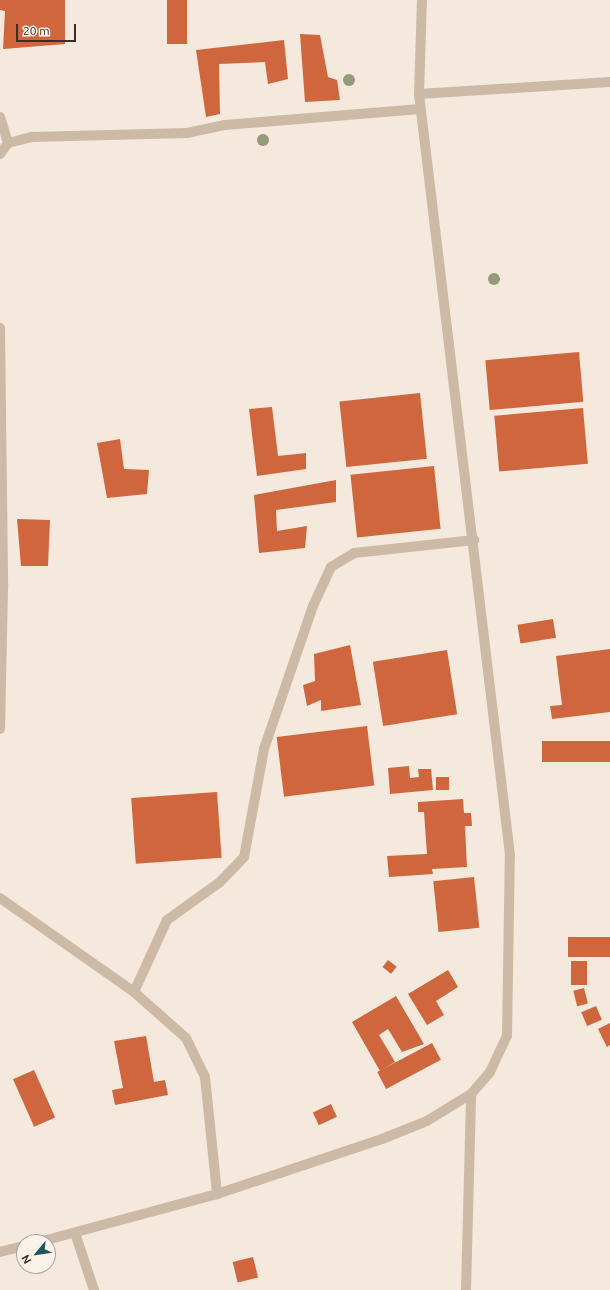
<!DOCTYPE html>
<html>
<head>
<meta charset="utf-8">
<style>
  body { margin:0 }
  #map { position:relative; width:610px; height:1290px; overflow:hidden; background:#f4e9dc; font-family:Ubuntu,sans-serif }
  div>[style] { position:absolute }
  .building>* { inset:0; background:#d0663e; transform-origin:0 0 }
  .minor>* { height:10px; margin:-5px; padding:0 5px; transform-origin:5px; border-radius:5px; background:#cdbaa6 }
  .trees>* { width:12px; height:12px; margin:-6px; border-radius:50%; background:#949a7a }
  span { translate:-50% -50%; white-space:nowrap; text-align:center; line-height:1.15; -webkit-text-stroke:4px #fbf3e9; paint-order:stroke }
  .north { position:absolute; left:16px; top:1234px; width:40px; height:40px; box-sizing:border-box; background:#fbf3e9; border:1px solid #ada49c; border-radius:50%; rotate:241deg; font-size:11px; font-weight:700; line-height:16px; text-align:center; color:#392e28 }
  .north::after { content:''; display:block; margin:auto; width:14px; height:18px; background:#19585e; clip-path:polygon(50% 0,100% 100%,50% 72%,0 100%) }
  .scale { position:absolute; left:16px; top:24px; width:60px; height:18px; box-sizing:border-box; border:2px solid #392e28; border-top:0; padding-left:5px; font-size:12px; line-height:14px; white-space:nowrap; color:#392e28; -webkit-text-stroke:3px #fbf3e9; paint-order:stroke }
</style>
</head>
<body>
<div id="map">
  <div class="building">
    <div style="clip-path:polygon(0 0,65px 0,65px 44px,3px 49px,5px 11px,0 10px)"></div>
    <div style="left:167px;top:0;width:20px;height:44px"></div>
    <div style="clip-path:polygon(300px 34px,320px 35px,328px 77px,337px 80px,340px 100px,305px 102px)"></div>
    <div style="clip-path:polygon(284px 40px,288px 79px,268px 84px,265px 62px,219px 64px,220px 114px,206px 117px,196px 50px)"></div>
    <div style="left:579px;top:352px;width:50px;height:94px;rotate:85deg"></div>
    <div style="left:420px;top:393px;width:66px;height:81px;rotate:84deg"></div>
    <div style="clip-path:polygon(272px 407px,278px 456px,306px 453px,306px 469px,257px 476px,249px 409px)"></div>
    <div style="left:583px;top:408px;width:56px;height:89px;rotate:85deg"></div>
    <div style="clip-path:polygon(120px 439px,124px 469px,149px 470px,147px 494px,107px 498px,97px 443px)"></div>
    <div style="left:434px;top:466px;width:63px;height:84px;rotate:84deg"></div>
    <div style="clip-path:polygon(336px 480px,336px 502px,276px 510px,277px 531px,307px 526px,305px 548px,259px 553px,254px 495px)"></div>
    <div style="clip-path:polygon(17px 519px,50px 520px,48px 566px,21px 566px)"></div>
    <div style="left:553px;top:619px;width:19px;height:36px;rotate:81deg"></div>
    <div style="clip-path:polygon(350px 645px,361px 705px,321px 711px,321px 700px,307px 706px,303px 685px,315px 681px,314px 654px)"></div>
    <div style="clip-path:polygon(610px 649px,610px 712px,552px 719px,550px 706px,562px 705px,556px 656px)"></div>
    <div style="left:447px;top:650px;width:65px;height:75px;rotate:81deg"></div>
    <div style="left:367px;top:726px;width:60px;height:91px;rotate:83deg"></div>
    <div style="left:610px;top:741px;width:21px;height:68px;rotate:90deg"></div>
    <div style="clip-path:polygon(409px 766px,410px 778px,419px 777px,418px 769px,431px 769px,433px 790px,390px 794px,388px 768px)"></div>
    <div style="left:436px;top:777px;width:13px;height:13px"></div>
    <div style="left:217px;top:792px;width:66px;height:86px;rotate:86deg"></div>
    <div style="clip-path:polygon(463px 799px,464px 813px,471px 813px,472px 826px,465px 826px,467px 867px,432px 869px,433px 874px,389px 877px,387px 856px,427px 854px,424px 812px,418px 812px,418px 802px)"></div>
    <div style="left:474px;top:877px;width:51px;height:41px;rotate:84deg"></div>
    <div style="left:568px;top:937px;width:42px;height:20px"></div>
    <div style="left:388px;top:960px;width:11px;height:9px;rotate:38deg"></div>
    <div style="left:571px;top:961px;width:16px;height:24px"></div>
    <div style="clip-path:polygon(448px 970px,458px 987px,436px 1001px,444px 1015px,427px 1025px,408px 994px)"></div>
    <div style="left:584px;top:988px;width:16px;height:11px;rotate:76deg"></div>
    <div style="clip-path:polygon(396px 996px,424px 1044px,402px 1052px,388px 1029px,379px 1035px,395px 1062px,380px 1071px,352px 1022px)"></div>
    <div style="left:596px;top:1006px;width:15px;height:16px;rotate:67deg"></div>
    <div style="clip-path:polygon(610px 1023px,610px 1045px,607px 1047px,598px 1029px)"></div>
    <div style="clip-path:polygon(146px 1036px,154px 1082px,165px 1080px,168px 1095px,115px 1105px,112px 1090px,123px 1088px,114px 1041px)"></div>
    <div style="left:432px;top:1043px;width:19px;height:62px;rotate:62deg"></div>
    <div style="left:34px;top:1070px;width:52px;height:23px;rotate:66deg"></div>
    <div style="left:331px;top:1104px;width:14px;height:20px;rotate:65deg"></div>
    <div style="left:253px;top:1257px;width:21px;height:21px;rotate:76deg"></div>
  </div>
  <div class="minor">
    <div style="left:419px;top:94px;width:94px;rotate:-88.2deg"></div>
    <div style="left:0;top:117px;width:27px;rotate:73deg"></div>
    <div style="left:0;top:154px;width:14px;rotate:-54deg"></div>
    <div style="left:8px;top:143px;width:25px;rotate:-14deg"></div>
    <div style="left:32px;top:137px;width:155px;rotate:-1.5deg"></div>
    <div style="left:187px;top:133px;width:39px;rotate:-12deg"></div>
    <div style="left:225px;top:125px;width:196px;rotate:-4.7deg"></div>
    <div style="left:0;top:328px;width:260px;rotate:89.3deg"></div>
    <div style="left:3px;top:588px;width:141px;rotate:91.2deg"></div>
    <div style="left:0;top:898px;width:164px;rotate:35deg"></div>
    <div style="left:134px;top:992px;width:69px;rotate:41.5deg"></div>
    <div style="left:186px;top:1038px;width:43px;rotate:64deg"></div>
    <div style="left:205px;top:1077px;width:118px;rotate:84.1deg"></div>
    <div style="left:134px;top:992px;width:79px;rotate:-65.4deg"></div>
    <div style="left:167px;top:920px;width:65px;rotate:-35.6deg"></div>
    <div style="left:220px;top:882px;width:35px;rotate:-46deg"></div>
    <div style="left:244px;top:857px;width:110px;rotate:-79.5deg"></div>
    <div style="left:264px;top:749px;width:151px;rotate:-71.1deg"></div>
    <div style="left:313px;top:606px;width:43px;rotate:-65.2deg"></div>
    <div style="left:331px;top:567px;width:27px;rotate:-31deg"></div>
    <div style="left:354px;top:553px;width:121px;rotate:-6.2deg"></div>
    <div style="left:75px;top:1233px;width:60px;rotate:71.6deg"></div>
    <div style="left:39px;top:1242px;width:184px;rotate:-15.1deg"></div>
    <div style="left:217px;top:1194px;width:174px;rotate:-18.4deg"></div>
    <div style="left:382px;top:1139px;width:48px;rotate:-21.8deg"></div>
    <div style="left:427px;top:1121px;width:52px;rotate:-31.5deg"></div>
    <div style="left:471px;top:1094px;width:29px;rotate:-49deg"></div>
    <div style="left:490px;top:1072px;width:40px;rotate:-65deg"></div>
    <div style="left:507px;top:1036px;width:181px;rotate:-89.1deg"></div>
    <div style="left:510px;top:855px;width:766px;rotate:-96.82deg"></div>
    <div style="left:419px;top:94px;width:191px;rotate:-3.6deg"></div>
    <div style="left:0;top:1252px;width:25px;rotate:-14deg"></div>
    <div style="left:466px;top:1290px;width:196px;rotate:-88.5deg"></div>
  </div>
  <div class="trees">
    <div style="left:349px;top:80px"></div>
    <div style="left:263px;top:140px"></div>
    <div style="left:494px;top:279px"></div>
  </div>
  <div class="north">N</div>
  <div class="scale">20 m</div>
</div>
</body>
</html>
